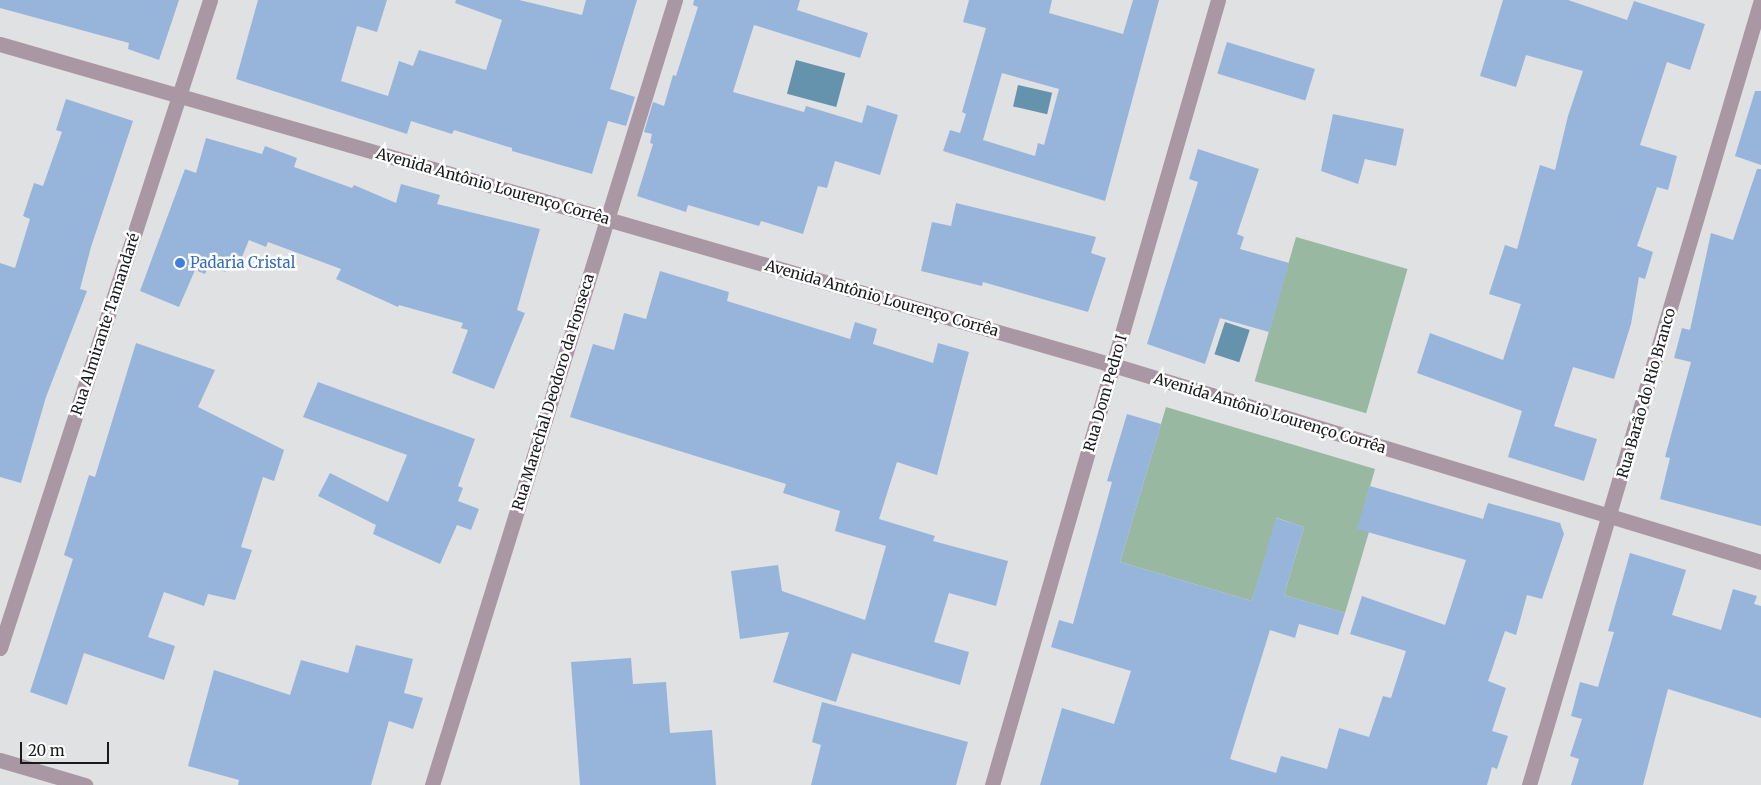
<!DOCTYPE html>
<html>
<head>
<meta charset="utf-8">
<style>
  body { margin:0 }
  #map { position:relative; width:1761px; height:785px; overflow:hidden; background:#dfe1e2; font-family:Merriweather,serif }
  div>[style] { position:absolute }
  .green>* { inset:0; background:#98b8a2; transform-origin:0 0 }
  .water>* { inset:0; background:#6593ad; transform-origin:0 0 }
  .building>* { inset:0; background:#97b5db; transform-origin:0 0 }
  .minor>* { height:15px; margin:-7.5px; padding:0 7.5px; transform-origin:7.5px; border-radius:7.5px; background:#aa97a4 }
  .tertiary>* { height:15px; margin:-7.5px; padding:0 7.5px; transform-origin:7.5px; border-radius:7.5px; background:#aa97a4 }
  .dots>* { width:14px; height:14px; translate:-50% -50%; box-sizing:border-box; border:2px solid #fff; border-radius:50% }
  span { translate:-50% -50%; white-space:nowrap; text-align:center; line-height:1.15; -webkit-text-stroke:5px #fff; paint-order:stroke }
  .street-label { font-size:15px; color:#191a1b }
  .shop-label { font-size:15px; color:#366cbe }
  .left { translate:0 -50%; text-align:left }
  .scale { position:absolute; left:20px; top:742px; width:89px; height:22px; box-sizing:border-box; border:2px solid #191a1b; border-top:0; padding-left:6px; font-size:15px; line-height:18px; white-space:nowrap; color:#191a1b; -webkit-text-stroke:4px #fff; paint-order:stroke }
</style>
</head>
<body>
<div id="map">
  <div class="green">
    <div style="left:1296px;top:237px;width:116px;height:150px;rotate:16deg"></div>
    <div style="clip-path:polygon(1166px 407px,1375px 469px,1358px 528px,1369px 532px,1345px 613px,1284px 595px,1304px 527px,1277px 518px,1252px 601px,1120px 562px)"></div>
  </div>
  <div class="water">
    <div style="left:796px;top:60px;width:51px;height:35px;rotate:15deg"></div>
    <div style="left:1018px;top:85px;width:35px;height:22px;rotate:13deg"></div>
    <div style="left:1225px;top:322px;width:26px;height:34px;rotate:18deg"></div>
  </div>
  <div class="building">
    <div style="clip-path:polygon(0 0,179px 0,159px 60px,128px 49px,129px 43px,0 8px)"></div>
    <div style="clip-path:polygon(258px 0,387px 0,377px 32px,357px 26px,341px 81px,388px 96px,399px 61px,413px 66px,419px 50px,486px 70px,502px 20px,455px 3px,456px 0,519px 0,582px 15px,586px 0,637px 0,610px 89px,635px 97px,626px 126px,608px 121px,592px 174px,512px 151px,512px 148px,454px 130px,452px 134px,411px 121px,407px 134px,236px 79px)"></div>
    <div style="clip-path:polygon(694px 0,800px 0,797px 10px,868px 33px,860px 58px,754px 25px,733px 92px,804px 112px,806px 106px,862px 123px,867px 105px,898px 115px,880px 175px,835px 161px,827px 188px,818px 186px,803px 234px,761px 221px,759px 226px,688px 205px,686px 212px,637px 196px,653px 144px,650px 143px,652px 134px,644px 132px,653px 102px,664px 106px,673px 75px,676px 76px,698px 7px,693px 5px)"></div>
    <div style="clip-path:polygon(evenodd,969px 0,1052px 0,1049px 13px,1123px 34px,1133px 0,1159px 0,1105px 201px,943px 151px,950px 130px,960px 133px,966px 114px,962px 112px,986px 28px,963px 22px,969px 0,1002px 73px,1059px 89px,1044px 145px,1038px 143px,1035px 156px,983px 140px,1002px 73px)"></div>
    <div style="clip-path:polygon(1503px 0,1568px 0,1627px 20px,1634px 1px,1705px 24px,1690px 70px,1667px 62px,1640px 145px,1677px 156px,1668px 190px,1657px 187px,1637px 246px,1653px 252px,1645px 279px,1639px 277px,1631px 324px,1614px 379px,1573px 367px,1554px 426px,1597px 439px,1584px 481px,1508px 457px,1522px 411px,1417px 373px,1430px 333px,1503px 360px,1521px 304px,1489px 294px,1505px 245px,1517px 249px,1540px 165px,1555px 170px,1568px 116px,1583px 71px,1526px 55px,1516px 87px,1480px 76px)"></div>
    <div style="left:1227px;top:42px;width:92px;height:33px;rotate:17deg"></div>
    <div style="clip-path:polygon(1755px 91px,1761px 91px,1761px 165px,1735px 156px)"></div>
    <div style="clip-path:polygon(66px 99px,133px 121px,91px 247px,80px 289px,87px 291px,46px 397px,21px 483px,0 477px,0 263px,15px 268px,30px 219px,23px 216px,34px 183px,43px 186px,62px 132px,56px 130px)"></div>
    <div style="clip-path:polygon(1333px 114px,1404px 129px,1396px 166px,1365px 159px,1358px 184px,1321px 171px)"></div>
    <div style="clip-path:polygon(206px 138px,262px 154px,265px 146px,297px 158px,294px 167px,352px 188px,354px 185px,396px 203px,401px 184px,440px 195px,437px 204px,540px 229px,517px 310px,525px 313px,494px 389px,452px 373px,468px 330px,461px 328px,463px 323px,399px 305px,398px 307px,336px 279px,341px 269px,268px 242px,266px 247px,249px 240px,242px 257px,232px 253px,225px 272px,209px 265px,205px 274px,195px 270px,179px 307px,140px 291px,185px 169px,196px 173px)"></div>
    <div style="clip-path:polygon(1198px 149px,1259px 169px,1237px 234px,1244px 237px,1240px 249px,1289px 263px,1269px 332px,1220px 318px,1205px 364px,1147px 344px,1198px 182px,1189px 179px)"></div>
    <div style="clip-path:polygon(1757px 169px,1761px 169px,1761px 526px,1660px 499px,1670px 458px,1665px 457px,1691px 362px,1674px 358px,1682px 328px,1690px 330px,1711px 233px,1733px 240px)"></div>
    <div style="clip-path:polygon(956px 203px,1096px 237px,1091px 253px,1106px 258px,1088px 312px,983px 282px,982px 286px,921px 271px,932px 222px,951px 226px)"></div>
    <div style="clip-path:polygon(660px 271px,729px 292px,727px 301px,850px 339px,855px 322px,877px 329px,873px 344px,933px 363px,938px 343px,969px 352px,937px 475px,897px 462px,879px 519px,935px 536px,933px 541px,1008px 561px,996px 606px,949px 593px,934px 642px,969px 652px,960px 685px,852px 653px,836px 702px,773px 682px,789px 632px,740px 639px,731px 571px,778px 565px,782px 591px,865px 620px,886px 546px,835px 531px,840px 511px,783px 493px,786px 484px,570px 417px,593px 344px,614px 350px,624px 313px,646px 319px)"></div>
    <div style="clip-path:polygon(136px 343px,215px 370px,198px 407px,284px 450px,274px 481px,263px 477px,241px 547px,252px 550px,235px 600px,208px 594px,204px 606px,164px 592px,148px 637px,175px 646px,164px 680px,84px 653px,67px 705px,30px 692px,73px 559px,64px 555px,89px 475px,95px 477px)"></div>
    <div style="clip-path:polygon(318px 382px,475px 439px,458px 486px,463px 488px,458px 501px,479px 509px,471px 530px,457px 525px,440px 564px,373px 534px,376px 525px,318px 496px,330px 473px,388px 502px,407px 455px,303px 417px)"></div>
    <div style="clip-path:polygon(1127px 414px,1161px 424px,1120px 562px,1252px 601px,1276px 518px,1304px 527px,1284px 595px,1345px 613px,1338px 635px,1299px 624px,1295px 638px,1270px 630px,1230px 759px,1276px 773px,1281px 756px,1327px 769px,1339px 728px,1369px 737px,1383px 696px,1391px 698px,1406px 651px,1350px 634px,1362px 596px,1445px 625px,1466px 560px,1357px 529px,1370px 486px,1483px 519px,1488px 503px,1560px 523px,1564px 534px,1542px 599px,1527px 595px,1516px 635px,1505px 631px,1488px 681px,1506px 688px,1492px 731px,1508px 736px,1497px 769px,1492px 767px,1487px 785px,1040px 785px,1062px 708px,1114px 724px,1131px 671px,1051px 647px,1059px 620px,1073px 624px,1112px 482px,1107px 481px)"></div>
    <div style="clip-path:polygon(1630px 553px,1686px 570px,1672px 615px,1721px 630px,1733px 589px,1757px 596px,1754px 604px,1761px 606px,1761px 718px,1668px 689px,1643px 785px,1571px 785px,1579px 759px,1570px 756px,1582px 719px,1571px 716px,1580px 682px,1598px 687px,1614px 632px,1608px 631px)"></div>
    <div style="clip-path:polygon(356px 645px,413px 659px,404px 693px,423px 698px,413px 729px,389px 721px,371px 785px,238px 785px,239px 780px,188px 766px,214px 670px,290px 695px,301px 660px,348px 673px)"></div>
    <div style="clip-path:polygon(631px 658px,633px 684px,666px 682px,670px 733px,712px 730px,716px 785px,580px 785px,571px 662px)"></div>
    <div style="clip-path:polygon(822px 702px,968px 742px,956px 785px,811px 785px,821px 745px,812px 742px)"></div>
  </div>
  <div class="minor">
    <div style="left:0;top:44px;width:1158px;rotate:16.09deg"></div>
    <div style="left:1113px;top:365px;width:677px;rotate:16.91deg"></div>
    <div style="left:0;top:648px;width:681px;rotate:-72.04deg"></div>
    <div style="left:432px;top:785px;width:822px;rotate:-72.8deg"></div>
    <div style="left:992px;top:785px;width:817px;rotate:-73.94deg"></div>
    <div style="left:1529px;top:785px;width:819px;rotate:-73.54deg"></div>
  </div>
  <div class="tertiary">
    <div style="left:0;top:760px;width:89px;rotate:16.4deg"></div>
  </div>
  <div class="dots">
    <div style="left:180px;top:263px;background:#3f7fe0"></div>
  </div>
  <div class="street-label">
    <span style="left:493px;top:186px;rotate:16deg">Avenida Antônio Lourenço Corrêa</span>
    <span style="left:882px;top:298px;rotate:16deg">Avenida Antônio Lourenço Corrêa</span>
    <span style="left:105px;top:324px;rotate:-72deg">Rua Almirante Tamandaré</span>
    <span style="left:553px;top:392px;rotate:-73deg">Rua Marechal Deodoro da Fonseca</span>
    <span style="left:1105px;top:393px;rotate:-74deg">Rua Dom Pedro I</span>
    <span style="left:1646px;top:393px;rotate:-74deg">Rua Barão do Rio Branco</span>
    <span style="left:1270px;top:413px;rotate:17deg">Avenida Antônio Lourenço Corrêa</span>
  </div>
  <div class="shop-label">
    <span class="left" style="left:190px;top:263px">Padaria Cristal</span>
  </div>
  <div class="scale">20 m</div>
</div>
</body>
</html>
